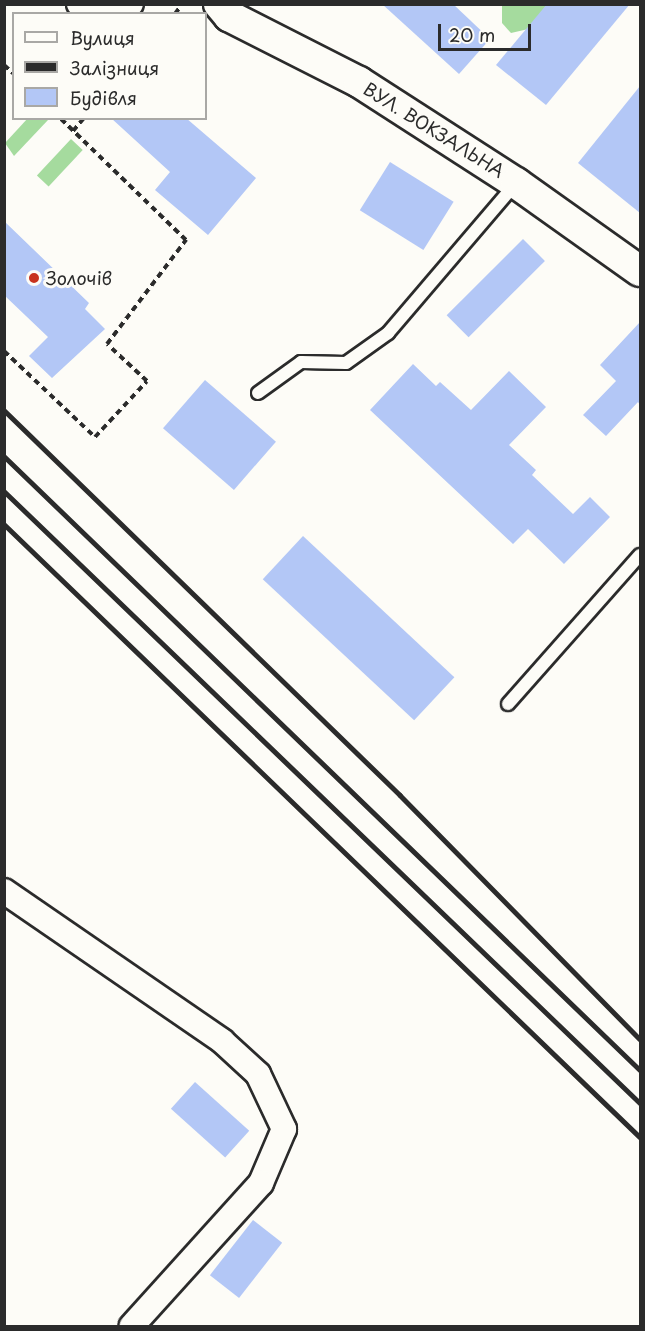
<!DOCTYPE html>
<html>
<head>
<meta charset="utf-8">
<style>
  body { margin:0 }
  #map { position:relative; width:645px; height:1331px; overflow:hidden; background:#fdfcf7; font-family:"Playpen Sans",sans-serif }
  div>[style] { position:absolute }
  .green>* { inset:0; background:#a5db9e; transform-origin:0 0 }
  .building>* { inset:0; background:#b3c7f6; transform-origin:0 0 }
  .path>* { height:4px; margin-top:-2px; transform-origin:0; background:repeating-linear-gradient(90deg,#2b2b2b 0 6px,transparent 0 10.5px) }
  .roads { filter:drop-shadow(2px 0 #2b2b2b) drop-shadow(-2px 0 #2b2b2b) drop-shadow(0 2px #2b2b2b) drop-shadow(0 -2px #2b2b2b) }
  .service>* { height:12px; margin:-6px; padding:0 6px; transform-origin:6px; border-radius:6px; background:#fdfcf7 }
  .minor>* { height:24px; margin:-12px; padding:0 12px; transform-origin:12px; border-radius:12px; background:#fdfcf7 }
  .tertiary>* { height:30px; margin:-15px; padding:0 15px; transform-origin:15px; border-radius:15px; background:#fdfcf7 }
  .rail>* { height:4.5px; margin:-2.25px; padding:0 2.25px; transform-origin:2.25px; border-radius:2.25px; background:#2b2b2b }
  .dots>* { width:16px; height:16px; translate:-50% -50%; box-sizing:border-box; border:3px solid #fdfcf7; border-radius:50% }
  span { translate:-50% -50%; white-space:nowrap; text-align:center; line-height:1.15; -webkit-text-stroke:6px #fdfcf7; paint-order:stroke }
  .street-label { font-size:18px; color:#2b2b2b }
  .poi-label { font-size:18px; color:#2b2b2b }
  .left { translate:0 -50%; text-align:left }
  .frame { position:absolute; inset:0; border:6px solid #2b2b2b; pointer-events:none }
  .legend { position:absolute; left:12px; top:12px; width:195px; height:108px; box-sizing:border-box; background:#fdfcf7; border:2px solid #a9a8a5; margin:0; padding:8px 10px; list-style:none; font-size:18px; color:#2b2b2b }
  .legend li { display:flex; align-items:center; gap:12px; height:30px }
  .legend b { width:30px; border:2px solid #a9a8a5 }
  .scale { position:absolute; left:438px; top:24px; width:93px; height:27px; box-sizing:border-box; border:3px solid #2b2b2b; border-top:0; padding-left:8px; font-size:18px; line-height:21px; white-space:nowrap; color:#2b2b2b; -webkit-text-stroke:4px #fdfcf7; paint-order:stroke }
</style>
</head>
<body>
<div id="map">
  <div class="green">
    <div style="clip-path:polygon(502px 5px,552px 5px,537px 27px,511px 33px,502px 23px)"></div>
    <div style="clip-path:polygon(28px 118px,48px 120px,14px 156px,5px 143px)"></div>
    <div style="left:71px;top:139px;width:16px;height:50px;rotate:43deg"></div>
  </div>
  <div class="building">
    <div style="clip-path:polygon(382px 4px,453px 4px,490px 39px,459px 74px)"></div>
    <div style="clip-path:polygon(547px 4px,630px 4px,546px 105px,496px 65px)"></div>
    <div style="clip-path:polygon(640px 86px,640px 213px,578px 163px)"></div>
    <div style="clip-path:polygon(111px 118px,186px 118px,256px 178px,208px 235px,155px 190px,170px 172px)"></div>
    <div style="left:390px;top:162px;width:75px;height:57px;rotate:32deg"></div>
    <div style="clip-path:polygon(4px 221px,89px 303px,85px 309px,105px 329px,52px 378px,29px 356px,48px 337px,4px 295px)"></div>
    <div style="left:523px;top:239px;width:31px;height:108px;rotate:45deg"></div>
    <div style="clip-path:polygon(640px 322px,640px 405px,638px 402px,606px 436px,583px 415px,616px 381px,600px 365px)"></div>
    <div style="clip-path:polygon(413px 364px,436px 386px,440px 382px,471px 410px,509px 371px,546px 407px,509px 445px,536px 470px,532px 475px,573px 514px,590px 497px,610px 517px,564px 564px,528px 529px,513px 544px,370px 410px)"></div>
    <div style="left:205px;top:380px;width:94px;height:64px;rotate:41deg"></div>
    <div style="left:303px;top:536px;width:207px;height:59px;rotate:43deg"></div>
    <div style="left:195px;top:1082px;width:73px;height:36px;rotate:42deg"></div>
    <div style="left:253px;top:1220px;width:37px;height:70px;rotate:38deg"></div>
  </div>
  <div class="path">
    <div style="left:175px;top:14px;width:12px;rotate:-55deg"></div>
    <div style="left:4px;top:65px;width:13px;rotate:42deg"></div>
    <div style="left:73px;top:131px;width:17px;rotate:-50deg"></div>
    <div style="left:4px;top:351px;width:125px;rotate:43.4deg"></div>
    <div style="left:95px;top:437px;width:76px;rotate:-47.1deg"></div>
    <div style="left:147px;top:381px;width:54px;rotate:-137.2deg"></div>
    <div style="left:107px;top:344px;width:131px;rotate:-52.8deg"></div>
    <div style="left:186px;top:240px;width:175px;rotate:-135.9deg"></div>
  </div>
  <div class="roads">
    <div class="service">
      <div style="left:258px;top:393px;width:53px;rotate:-35.8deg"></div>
      <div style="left:301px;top:362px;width:45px;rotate:1.3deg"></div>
      <div style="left:346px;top:363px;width:52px;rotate:-35.5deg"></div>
      <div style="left:388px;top:333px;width:197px;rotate:-49.5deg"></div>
      <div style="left:508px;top:704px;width:199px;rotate:-48.5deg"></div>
    </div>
    <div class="minor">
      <div style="left:79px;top:4px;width:35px;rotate:12deg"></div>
      <div style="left:113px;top:11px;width:19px;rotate:-21deg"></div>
      <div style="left:4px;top:891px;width:265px;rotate:34.5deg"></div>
      <div style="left:222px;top:1041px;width:49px;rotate:42.5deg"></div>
      <div style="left:258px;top:1074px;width:61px;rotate:64.7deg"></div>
      <div style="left:284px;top:1129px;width:59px;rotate:113.1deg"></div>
      <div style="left:261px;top:1183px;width:193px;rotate:132.1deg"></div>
    </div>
    <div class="tertiary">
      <div style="left:219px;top:4px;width:16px;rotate:50deg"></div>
      <div style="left:229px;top:16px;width:146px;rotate:26.9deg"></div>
      <div style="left:359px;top:82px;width:187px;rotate:32.8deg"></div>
      <div style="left:516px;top:183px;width:152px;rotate:35.4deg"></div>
    </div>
  </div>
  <div class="rail">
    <div style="left:4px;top:410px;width:552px;rotate:44.19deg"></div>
    <div style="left:400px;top:795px;width:342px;rotate:45.5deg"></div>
    <div style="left:4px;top:456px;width:884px;rotate:43.99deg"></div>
    <div style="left:4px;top:491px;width:883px;rotate:43.9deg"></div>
    <div style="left:4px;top:524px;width:883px;rotate:43.95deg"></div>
  </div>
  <div class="dots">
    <div style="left:34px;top:278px;background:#c8321e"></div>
  </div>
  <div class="street-label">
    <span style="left:434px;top:130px;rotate:32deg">ВУЛ. ВОКЗАЛЬНА</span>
  </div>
  <div class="poi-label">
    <span class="left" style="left:46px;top:278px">Золочів</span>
  </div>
  <div class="frame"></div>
  <ul class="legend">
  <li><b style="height:8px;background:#fdfcf7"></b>Вулиця</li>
  <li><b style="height:8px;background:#2b2b2b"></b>Залізниця</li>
  <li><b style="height:16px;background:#b3c7f6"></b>Будівля</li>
  </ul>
  <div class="scale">20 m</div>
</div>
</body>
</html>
